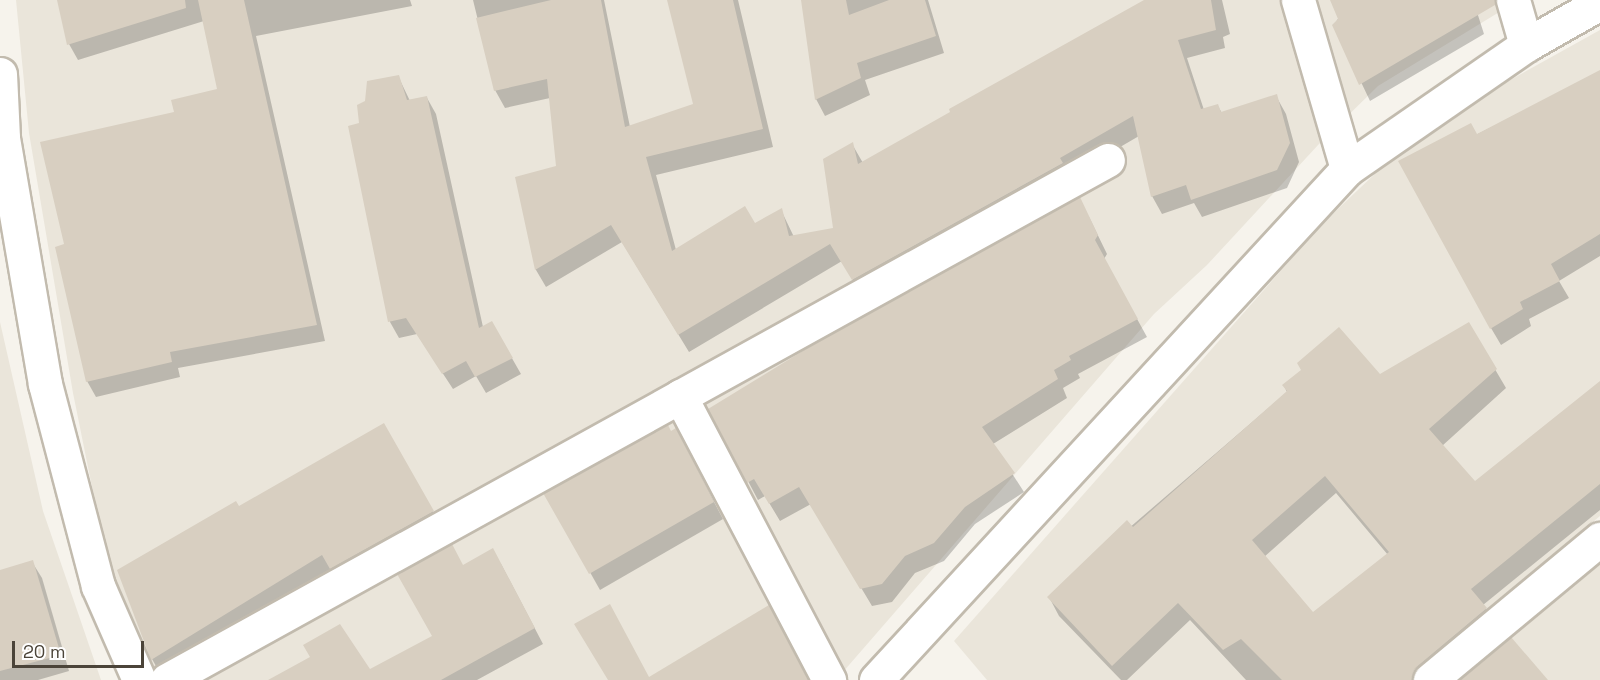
<!DOCTYPE html>
<html>
<head>
<meta charset="utf-8">
<style>
  body { margin:0 }
  #map { position:relative; width:1600px; height:680px; overflow:hidden; background:#f6f3ec; font-family:"Space Grotesk",sans-serif }
  div>[style] { position:absolute }
  .residential>* { inset:0; background:#eae5da }
  .shadow>* { inset:0; background:#0003 }
  .building>* { inset:0; background:#d8cfc1 }
  .roads { filter:drop-shadow(2px 0 #c2bbae) drop-shadow(-2px 0 #c2bbae) drop-shadow(0 2px #c2bbae) drop-shadow(0 -2px #c2bbae) }
  .street>* { height:33px; margin:-16.5px; padding:0 16.5px; transform-origin:16.5px; border-radius:16.5px; background:#fff }
  span { translate:-50% -50%; white-space:nowrap; text-align:center; line-height:1.15; -webkit-text-stroke:6px #fff; paint-order:stroke }
  .scale { position:absolute; left:12px; top:641px; width:132px; height:27px; box-sizing:border-box; border:3px solid #4b4439; border-top:0; padding-left:8px; font-size:18px; line-height:21px; white-space:nowrap; color:#4b4439; -webkit-text-stroke:4px #fff; paint-order:stroke }
</style>
</head>
<body>
<div id="map">
  <div class="residential">
    <div style="clip-path:polygon(16px 0,1519px 0,1378px 86px,1319px 144px,1207px 265px,1154px 314px,836px 680px,150px 680px,142px 670px,106px 556px,73px 393px,29px 133px)"></div>
    <div style="clip-path:polygon(1600px 30px,1600px 516px,1404px 680px,987px 680px,954px 641px,1322px 224px,1397px 153px,1460px 108px)"></div>
    <div style="clip-path:polygon(0 322px,43px 511px,101px 680px,0 680px)"></div>
    <div style="clip-path:polygon(1600px 558px,1600px 680px,1451px 680px)"></div>
  </div>
  <div class="shadow">
    <div style="clip-path:polygon(59px 0,410px 0,412px 6px,256px 36px,325px 341px,178px 368px,180px 377px,96px 397px,87px 381px,66px 245px,176px 113px,219px 90px,204px 21px,78px 60px,69px 44px)"></div>
    <div style="clip-path:polygon(473px 0,604px 0,630px 127px,695px 105px,668px 0,738px 0,773px 147px,656px 175px,676px 250px,755px 225px,781px 210px,794px 237px,834px 229px,852px 144px,863px 163px,1147px 0,1222px 0,1230px 34px,1223px 37px,1225px 48px,1187px 58px,1204px 110px,1217px 105px,1222px 113px,1276px 96px,1286px 114px,1299px 162px,1287px 188px,1202px 217px,1194px 203px,1162px 214px,1152px 196px,1139px 136px,863px 297px,842px 261px,689px 352px,622px 242px,546px 287px,536px 270px,517px 179px,558px 167px,550px 98px,505px 108px,495px 90px)"></div>
    <div style="clip-path:polygon(802px 0,928px 0,944px 53px,865px 80px,870px 95px,825px 116px,816px 99px)"></div>
    <div style="clip-path:polygon(1350px 0,1481px 0,1476px 9px,1484px 34px,1370px 101px,1334px 25px)"></div>
    <div style="clip-path:polygon(1600px 72px,1600px 256px,1559px 281px,1569px 298px,1529px 319px,1531px 326px,1501px 345px,1491px 328px,1476px 135px)"></div>
    <div style="clip-path:polygon(398px 76px,410px 101px,427px 98px,436px 114px,483px 327px,492px 323px,521px 374px,486px 393px,476px 376px,453px 389px,417px 334px,399px 338px,390px 322px,349px 127px,361px 124px)"></div>
    <div style="clip-path:polygon(1089px 217px,1107px 254px,1104px 259px,1147px 337px,1078px 374px,1080px 378px,1063px 388px,1067px 398px,993px 444px,1024px 492px,975px 524px,944px 561px,915px 573px,892px 602px,872px 606px,811px 504px,780px 521px,765px 496px,758px 500px,710px 409px)"></div>
    <div style="clip-path:polygon(evenodd,1469px 325px,1506px 388px,1442px 446px,1475px 484px,1600px 383px,1600px 510px,1483px 605px,1497px 627px,1433px 680px,1246px 680px,1190px 620px,1127px 680px,1121px 680px,1059px 616px,1049px 597px,1287px 392px,1284px 386px,1380px 376px,1469px 325px,1336px 493px,1388px 555px,1313px 614px,1264px 557px,1336px 493px)"></div>
    <div style="clip-path:polygon(384px 425px,442px 528px,161px 675px,152px 659px)"></div>
    <div style="clip-path:polygon(671px 433px,685px 447px,723px 519px,600px 590px,546px 494px)"></div>
    <div style="clip-path:polygon(32px 562px,42px 578px,69px 671px,38px 680px,0 680px,0 571px)"></div>
    <div style="clip-path:polygon(501px 564px,543px 644px,477px 680px,271px 680px,370px 671px,434px 637px,463px 567px)"></div>
  </div>
  <div class="building">
    <div style="clip-path:polygon(57px 0,185px 0,186px 8px,67px 45px)"></div>
    <div style="clip-path:polygon(198px 0,244px 0,317px 325px,170px 352px,172px 362px,86px 382px,55px 247px,64px 244px,40px 142px,174px 112px,171px 100px,217px 89px)"></div>
    <div style="clip-path:polygon(551px 0,601px 0,625px 127px,693px 104px,667px 0,733px 0,763px 129px,646px 157px,672px 251px,745px 206px,755px 223px,782px 208px,789px 236px,833px 228px,823px 159px,853px 142px,858px 164px,950px 112px,949px 109px,1144px 0,1211px 0,1216px 30px,1178px 40px,1201px 109px,1218px 104px,1221px 112px,1277px 94px,1290px 143px,1277px 170px,1191px 200px,1186px 185px,1151px 197px,1133px 116px,1060px 158px,1063px 163px,852px 280px,830px 244px,678px 335px,611px 225px,535px 270px,515px 177px,556px 166px,547px 79px,494px 91px,476px 18px)"></div>
    <div style="clip-path:polygon(801px 0,846px 0,849px 15px,889px 0,925px 0,936px 36px,857px 63px,861px 78px,815px 100px)"></div>
    <div style="clip-path:polygon(1330px 0,1495px 0,1495px 5px,1359px 85px,1332px 25px,1338px 19px)"></div>
    <div style="clip-path:polygon(1600px 70px,1600px 234px,1551px 264px,1560px 281px,1520px 302px,1523px 309px,1490px 329px,1398px 161px,1471px 123px,1477px 134px)"></div>
    <div style="clip-path:polygon(399px 75px,407px 100px,427px 96px,479px 328px,492px 321px,513px 358px,475px 377px,466px 361px,442px 374px,406px 318px,388px 322px,348px 126px,359px 123px,357px 105px,365px 101px,367px 81px)"></div>
    <div style="clip-path:polygon(1080px 197px,1098px 235px,1095px 240px,1138px 319px,1069px 356px,1071px 360px,1054px 370px,1058px 379px,982px 427px,1015px 473px,965px 507px,934px 543px,905px 556px,882px 584px,860px 589px,799px 487px,769px 504px,754px 479px,747px 483px,708px 409px,814px 344px)"></div>
    <div style="clip-path:polygon(evenodd,1469px 322px,1497px 369px,1429px 429px,1475px 481px,1600px 381px,1600px 484px,1471px 589px,1487px 608px,1418px 666px,1412px 680px,1282px 680px,1241px 639px,1223px 650px,1178px 603px,1112px 666px,1047px 597px,1127px 520px,1133px 527px,1287px 391px,1282px 385px,1301px 370px,1297px 363px,1339px 327px,1380px 374px,1469px 322px,1325px 476px,1389px 552px,1313px 612px,1252px 540px,1325px 476px)"></div>
    <div style="clip-path:polygon(384px 423px,434px 511px,330px 569px,322px 555px,151px 660px,117px 570px,236px 501px,239px 506px)"></div>
    <div style="clip-path:polygon(668px 425px,671px 431px,676px 428px,714px 502px,589px 574px,543px 493px)"></div>
    <div style="clip-path:polygon(452px 544px,463px 565px,493px 548px,535px 628px,441px 680px,268px 680px,310px 657px,303px 645px,340px 624px,370px 669px,432px 636px,397px 574px)"></div>
    <div style="clip-path:polygon(33px 560px,61px 655px,0 671px,0 570px)"></div>
    <div style="clip-path:polygon(610px 604px,649px 677px,769px 605px,808px 680px,608px 680px,574px 624px)"></div>
    <div style="clip-path:polygon(1511px 637px,1548px 680px,1459px 680px)"></div>
  </div>
  <div class="roads">
    <div class="street">
      <div style="left:1298px;top:0;width:176px;rotate:73.8deg"></div>
      <div style="left:1513px;top:0;width:47px;rotate:73.9deg"></div>
      <div style="left:0;top:74px;width:64px;rotate:87.3deg"></div>
      <div style="left:3px;top:138px;width:250px;rotate:80.3deg"></div>
      <div style="left:45px;top:384px;width:209px;rotate:75.3deg"></div>
      <div style="left:98px;top:586px;width:103px;rotate:66.4deg"></div>
      <div style="left:680px;top:396px;width:321px;rotate:62.3deg"></div>
      <div style="left:167px;top:680px;width:1075px;rotate:-28.93deg"></div>
      <div style="left:876px;top:680px;width:695px;rotate:-47.33deg"></div>
      <div style="left:1347px;top:169px;width:218px;rotate:-34.7deg"></div>
      <div style="left:1526px;top:45px;width:85px;rotate:-29.6deg"></div>
      <div style="left:1430px;top:680px;width:221px;rotate:-39.7deg"></div>
    </div>
  </div>
  <div class="scale">20 m</div>
</div>
</body>
</html>
